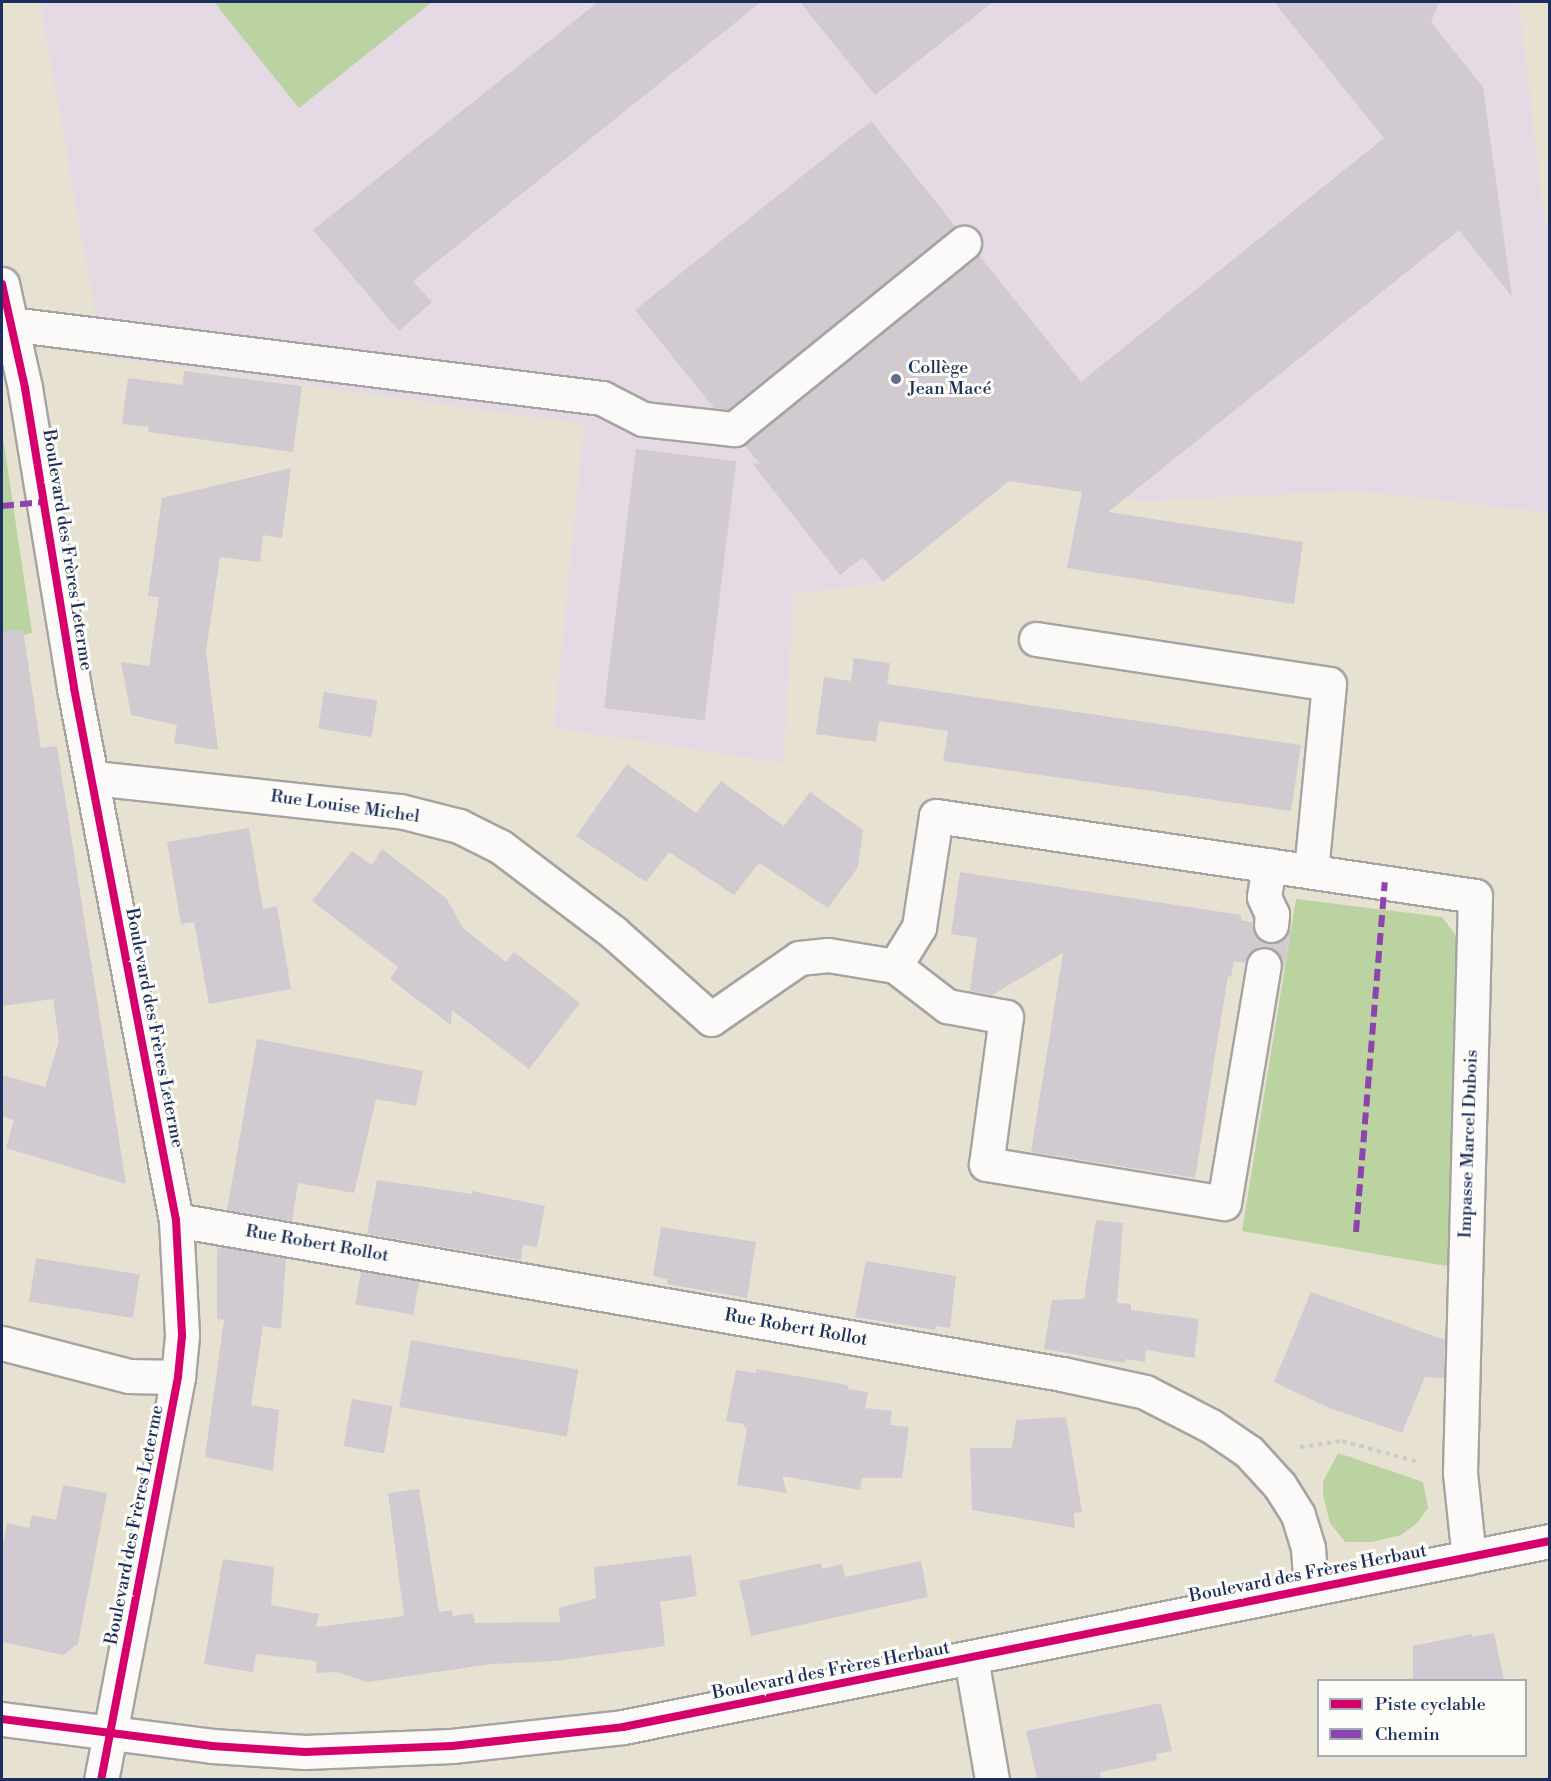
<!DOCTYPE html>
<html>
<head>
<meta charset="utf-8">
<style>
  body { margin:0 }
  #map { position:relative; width:1551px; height:1781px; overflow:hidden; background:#e7e1d2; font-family:"Libre Bodoni",serif }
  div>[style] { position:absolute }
  .built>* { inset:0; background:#e5d9e4 }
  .green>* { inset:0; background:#bad3a0 }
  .building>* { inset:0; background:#d1cad0; transform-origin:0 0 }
  .path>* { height:4px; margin-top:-2px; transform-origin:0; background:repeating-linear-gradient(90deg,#cbcbca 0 4.5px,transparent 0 9px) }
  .roads { filter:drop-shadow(2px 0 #a5a4a2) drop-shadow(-2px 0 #a5a4a2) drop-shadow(0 2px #a5a4a2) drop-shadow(0 -2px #a5a4a2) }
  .minor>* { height:33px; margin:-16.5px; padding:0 16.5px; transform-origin:16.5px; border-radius:16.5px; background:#fbfaf8 }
  .quiet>* { height:6px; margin-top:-3px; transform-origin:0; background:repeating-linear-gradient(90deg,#8e44ad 0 12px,transparent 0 18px) }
  .cycleway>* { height:8px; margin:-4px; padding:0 4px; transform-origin:4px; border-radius:4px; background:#d6006c }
  .dots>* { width:16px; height:16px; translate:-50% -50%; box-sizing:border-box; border:3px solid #fdfcf7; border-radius:50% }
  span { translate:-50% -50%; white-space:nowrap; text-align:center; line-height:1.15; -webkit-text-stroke:6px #fdfcf7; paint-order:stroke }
  .poi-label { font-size:18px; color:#1b2f5e }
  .left { translate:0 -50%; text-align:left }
  .street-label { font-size:18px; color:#1b2f5e }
  .frame { position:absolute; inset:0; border:3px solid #1b2f5e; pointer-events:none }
  .legend { position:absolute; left:1317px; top:1679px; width:210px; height:78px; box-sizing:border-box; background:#fdfcf7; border:2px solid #a3aaba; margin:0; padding:8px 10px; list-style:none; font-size:18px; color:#1b2f5e }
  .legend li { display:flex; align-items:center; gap:12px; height:30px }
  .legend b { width:30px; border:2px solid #a3aaba }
</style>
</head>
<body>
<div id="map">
  <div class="built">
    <div style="clip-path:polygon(40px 2px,1519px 2px,1545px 224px,1549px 224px,1549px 513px,1358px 491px,1144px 501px,1009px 481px,883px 582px,794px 595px,783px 763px,554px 728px,584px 424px,103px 357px)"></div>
  </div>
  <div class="green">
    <div style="clip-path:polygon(214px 2px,432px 2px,299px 108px)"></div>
    <div style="clip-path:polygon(2px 430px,32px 633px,2px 640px)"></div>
    <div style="clip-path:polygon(1296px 899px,1442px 917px,1457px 937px,1452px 1267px,1242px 1231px)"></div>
    <div style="clip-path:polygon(1338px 1453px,1423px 1482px,1428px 1508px,1417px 1523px,1401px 1535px,1372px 1542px,1345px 1542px,1330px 1523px,1323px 1495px,1323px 1482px)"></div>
  </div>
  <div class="building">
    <div style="clip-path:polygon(598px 2px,761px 2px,413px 281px,432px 302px,399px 331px,313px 230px)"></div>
    <div style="clip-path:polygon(800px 2px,993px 2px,875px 95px)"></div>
    <div style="clip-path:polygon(1274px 2px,1439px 2px,1431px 22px,1483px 87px,1512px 297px,1459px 230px,1108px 512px,1303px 542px,1294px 604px,1067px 568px,1082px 492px,1009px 481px,883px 582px,863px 557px,840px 575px,752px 463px,760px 464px,744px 445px,978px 254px,1081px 382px,1384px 138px)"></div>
    <div style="clip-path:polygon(871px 121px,956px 227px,728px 410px,714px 408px,635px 310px)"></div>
    <div style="clip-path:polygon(184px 371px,302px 386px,293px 452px,148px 432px,149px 427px,122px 424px,128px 378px,183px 385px)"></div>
    <div style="left:636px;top:449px;width:101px;height:261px;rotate:7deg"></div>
    <div style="clip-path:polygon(291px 468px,282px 538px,263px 535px,260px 562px,220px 557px,206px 651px,218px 750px,174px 743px,177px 725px,131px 715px,121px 662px,149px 666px,159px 597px,148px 596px,162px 498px)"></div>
    <div style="clip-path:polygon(23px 630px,41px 748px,57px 746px,126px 1184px,6px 1148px,14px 1120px,2px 1116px,2px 1075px,45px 1087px,59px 1041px,53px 999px,2px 1006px,2px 631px)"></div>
    <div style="clip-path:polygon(854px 658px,890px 663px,887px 684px,1301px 745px,1291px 811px,943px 761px,948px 731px,879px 721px,876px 742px,816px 734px,824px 677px,851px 681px)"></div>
    <div style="left:324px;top:692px;width:54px;height:37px;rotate:9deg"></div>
    <div style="clip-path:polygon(627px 764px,696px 813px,721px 781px,784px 826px,810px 792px,863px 830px,858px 867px,828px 908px,759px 863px,734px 895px,669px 852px,646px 882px,576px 836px)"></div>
    <div style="clip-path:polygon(249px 828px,263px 909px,277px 906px,291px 989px,209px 1004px,194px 922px,181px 924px,167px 842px)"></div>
    <div style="clip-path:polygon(382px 849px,446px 898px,463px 928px,506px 962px,514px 952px,580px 1003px,529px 1069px,452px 1010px,451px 1025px,390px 979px,398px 967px,312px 901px,352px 851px,372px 865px)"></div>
    <div style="clip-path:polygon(960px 872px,1241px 915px,1241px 920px,1252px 922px,1254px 933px,1269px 944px,1279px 942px,1291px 929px,1284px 968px,1275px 950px,1258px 947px,1245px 963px,1234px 961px,1231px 977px,1228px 976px,1195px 1178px,1031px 1152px,1063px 953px,992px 995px,970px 991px,977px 938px,951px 934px)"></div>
    <div style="clip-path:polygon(257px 1039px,423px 1071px,416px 1106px,376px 1099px,354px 1193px,298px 1183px,292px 1221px,227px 1210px)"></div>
    <div style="clip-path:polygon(377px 1180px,472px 1194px,472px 1191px,545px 1206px,537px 1247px,523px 1245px,521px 1260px,367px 1234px)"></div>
    <div style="clip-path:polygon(1096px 1220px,1123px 1223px,1117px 1303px,1131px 1304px,1131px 1310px,1199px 1319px,1194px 1358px,1146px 1350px,1145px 1362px,1126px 1359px,1124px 1363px,1044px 1349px,1052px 1300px,1084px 1299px)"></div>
    <div style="clip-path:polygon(661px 1227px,756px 1242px,747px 1298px,667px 1284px,667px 1279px,653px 1276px)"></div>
    <div style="clip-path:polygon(222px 1247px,286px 1258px,281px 1329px,263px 1326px,251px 1405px,279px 1410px,273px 1471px,205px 1457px,224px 1320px,217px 1319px,217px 1249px)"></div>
    <div style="left:36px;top:1258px;width:105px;height:44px;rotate:9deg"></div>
    <div style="clip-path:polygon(866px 1261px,956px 1276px,950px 1328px,936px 1326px,935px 1330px,855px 1317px)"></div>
    <div style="left:361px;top:1271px;width:59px;height:34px;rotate:10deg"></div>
    <div style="clip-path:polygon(1311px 1292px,1445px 1340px,1444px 1378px,1425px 1377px,1402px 1433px,1327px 1407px,1274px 1382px)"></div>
    <div style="left:411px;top:1340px;width:170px;height:68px;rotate:10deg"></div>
    <div style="clip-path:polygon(756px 1369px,848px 1385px,848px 1389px,868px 1392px,865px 1408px,892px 1411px,890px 1425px,909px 1427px,902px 1478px,862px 1478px,860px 1490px,782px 1476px,787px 1493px,737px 1485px,747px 1429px,743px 1424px,726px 1421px,736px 1370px,756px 1373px)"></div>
    <div style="left:352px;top:1399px;width:41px;height:48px;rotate:10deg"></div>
    <div style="clip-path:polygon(1066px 1417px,1082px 1512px,1074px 1513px,1075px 1528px,972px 1510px,970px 1448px,1012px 1448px,1016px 1420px)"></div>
    <div style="clip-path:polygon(63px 1485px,107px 1493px,78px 1644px,63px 1655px,2px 1642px,2px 1551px,7px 1523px,29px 1528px,32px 1515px,56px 1520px)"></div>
    <div style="clip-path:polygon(419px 1489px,439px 1612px,452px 1610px,453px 1616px,473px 1613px,475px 1623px,560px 1622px,559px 1608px,596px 1598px,594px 1567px,691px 1555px,697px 1596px,660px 1602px,665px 1646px,555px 1661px,492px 1664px,368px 1682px,337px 1672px,317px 1673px,316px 1661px,256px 1654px,253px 1672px,204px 1664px,223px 1559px,274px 1567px,271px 1605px,319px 1614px,316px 1627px,404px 1616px,388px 1493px)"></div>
    <div style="clip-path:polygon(921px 1561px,928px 1597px,751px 1636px,739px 1581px,821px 1563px,822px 1569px,842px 1564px,845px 1577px)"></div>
    <div style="clip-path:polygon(1494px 1633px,1504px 1680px,1413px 1680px,1413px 1646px,1472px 1634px,1472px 1637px)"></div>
    <div style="clip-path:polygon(1161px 1703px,1172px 1751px,1156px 1754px,1157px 1760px,1100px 1772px,1101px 1779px,1037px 1779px,1026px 1731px)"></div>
  </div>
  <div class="path">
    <div style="left:1300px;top:1447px;width:42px;rotate:-8.1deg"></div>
    <div style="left:1342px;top:1441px;width:80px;rotate:15.3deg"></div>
  </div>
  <div class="roads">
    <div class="minor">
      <div style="left:2px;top:284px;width:107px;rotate:77.5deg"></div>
      <div style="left:25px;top:388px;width:304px;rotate:80.7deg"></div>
      <div style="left:74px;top:688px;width:542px;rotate:79.15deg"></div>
      <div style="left:176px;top:1220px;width:116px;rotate:87deg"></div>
      <div style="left:182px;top:1336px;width:41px;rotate:95.6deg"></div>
      <div style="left:178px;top:1377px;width:410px;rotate:100.8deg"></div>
      <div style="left:10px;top:324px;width:597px;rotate:7.13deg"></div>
      <div style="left:602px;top:398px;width:46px;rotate:27.1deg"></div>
      <div style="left:643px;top:419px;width:92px;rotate:6.3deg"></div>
      <div style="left:734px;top:429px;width:296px;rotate:-39deg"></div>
      <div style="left:1036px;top:639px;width:296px;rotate:8.7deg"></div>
      <div style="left:1329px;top:684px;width:188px;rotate:95.5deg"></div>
      <div style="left:94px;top:778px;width:308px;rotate:6.2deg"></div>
      <div style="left:400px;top:811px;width:61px;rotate:14.3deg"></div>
      <div style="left:459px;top:826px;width:47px;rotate:26.6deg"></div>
      <div style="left:501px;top:847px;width:141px;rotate:37.2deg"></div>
      <div style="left:613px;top:932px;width:131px;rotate:41.6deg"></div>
      <div style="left:711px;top:1019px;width:107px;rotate:-34.7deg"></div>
      <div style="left:799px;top:958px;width:29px;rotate:-6deg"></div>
      <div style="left:828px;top:955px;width:68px;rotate:9.3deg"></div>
      <div style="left:895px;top:966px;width:66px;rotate:37.6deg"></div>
      <div style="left:947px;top:1006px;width:60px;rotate:10.6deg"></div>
      <div style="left:1006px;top:1017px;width:148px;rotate:97.7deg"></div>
      <div style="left:986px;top:1164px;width:241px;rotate:9.3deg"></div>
      <div style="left:1224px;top:1203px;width:241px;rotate:-80.5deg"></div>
      <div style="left:1269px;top:865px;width:32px;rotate:99deg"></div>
      <div style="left:1264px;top:897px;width:19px;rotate:65deg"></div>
      <div style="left:1272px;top:914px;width:11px;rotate:95deg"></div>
      <div style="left:895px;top:966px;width:46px;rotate:-58.4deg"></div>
      <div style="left:919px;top:927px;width:112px;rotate:-81.3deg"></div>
      <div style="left:936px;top:816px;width:545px;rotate:8.44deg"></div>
      <div style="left:1475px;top:896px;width:577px;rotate:91.49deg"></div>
      <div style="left:1460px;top:1473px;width:85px;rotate:84deg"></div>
      <div style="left:176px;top:1220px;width:899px;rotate:9.86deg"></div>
      <div style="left:1062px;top:1374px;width:85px;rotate:12.2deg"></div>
      <div style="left:1145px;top:1392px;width:74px;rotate:27.3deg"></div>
      <div style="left:1211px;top:1426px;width:46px;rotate:34.4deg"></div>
      <div style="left:1249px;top:1452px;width:46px;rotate:47.6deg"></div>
      <div style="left:1280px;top:1486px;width:34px;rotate:58deg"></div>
      <div style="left:1298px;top:1515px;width:34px;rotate:73deg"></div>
      <div style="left:1308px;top:1548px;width:39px;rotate:86deg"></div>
      <div style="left:2px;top:1343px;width:131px;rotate:14.6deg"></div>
      <div style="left:129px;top:1376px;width:49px;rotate:1.2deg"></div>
      <div style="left:971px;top:1658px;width:124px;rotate:80.2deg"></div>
      <div style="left:2px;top:1719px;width:212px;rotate:7.3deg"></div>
      <div style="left:212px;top:1746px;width:93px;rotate:3.7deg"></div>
      <div style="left:305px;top:1752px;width:147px;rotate:-2.3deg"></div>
      <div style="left:452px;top:1746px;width:172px;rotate:-6.3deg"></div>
      <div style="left:623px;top:1727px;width:945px;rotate:-11.35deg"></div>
    </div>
  </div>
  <div class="quiet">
    <div style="left:2px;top:506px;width:41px;rotate:-5.6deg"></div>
    <div style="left:1356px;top:1232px;width:351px;rotate:-85.3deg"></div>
  </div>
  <div class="cycleway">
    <div style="left:2px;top:284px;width:107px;rotate:77.5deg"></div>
    <div style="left:25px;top:388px;width:304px;rotate:80.7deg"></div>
    <div style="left:74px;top:688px;width:542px;rotate:79.15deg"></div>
    <div style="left:176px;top:1220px;width:116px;rotate:87deg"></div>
    <div style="left:182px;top:1336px;width:41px;rotate:95.6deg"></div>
    <div style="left:178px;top:1377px;width:410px;rotate:100.8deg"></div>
    <div style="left:2px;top:1719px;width:212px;rotate:7.3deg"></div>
    <div style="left:212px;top:1746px;width:93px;rotate:3.7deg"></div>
    <div style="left:305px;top:1752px;width:147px;rotate:-2.3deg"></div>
    <div style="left:452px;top:1746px;width:172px;rotate:-6.3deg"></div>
    <div style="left:623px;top:1727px;width:945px;rotate:-11.35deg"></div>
  </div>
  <div class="dots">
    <div style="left:896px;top:379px;background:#626d87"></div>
  </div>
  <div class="poi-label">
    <span class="left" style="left:908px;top:379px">Collège<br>Jean Macé</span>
  </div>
  <div class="street-label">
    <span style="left:67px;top:550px;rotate:81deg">Boulevard des Frères Leterme</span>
    <span style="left:345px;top:807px;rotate:8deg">Rue Louise Michel</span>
    <span style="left:154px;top:1028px;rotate:79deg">Boulevard des Frères Leterme</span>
    <span style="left:1469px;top:1144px;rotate:-88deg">Impasse Marcel Dubois</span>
    <span style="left:317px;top:1244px;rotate:10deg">Rue Robert Rollot</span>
    <span style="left:796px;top:1328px;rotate:10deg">Rue Robert Rollot</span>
    <span style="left:135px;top:1525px;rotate:-79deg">Boulevard des Frères Leterme</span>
    <span style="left:1308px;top:1574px;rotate:-11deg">Boulevard des Frères Herbaut</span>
    <span style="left:831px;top:1671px;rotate:-11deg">Boulevard des Frères Herbaut</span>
  </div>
  <div class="frame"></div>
  <ul class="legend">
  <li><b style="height:8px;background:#d6006c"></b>Piste cyclable</li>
  <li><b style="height:8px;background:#8e44ad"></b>Chemin</li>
  </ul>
</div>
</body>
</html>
